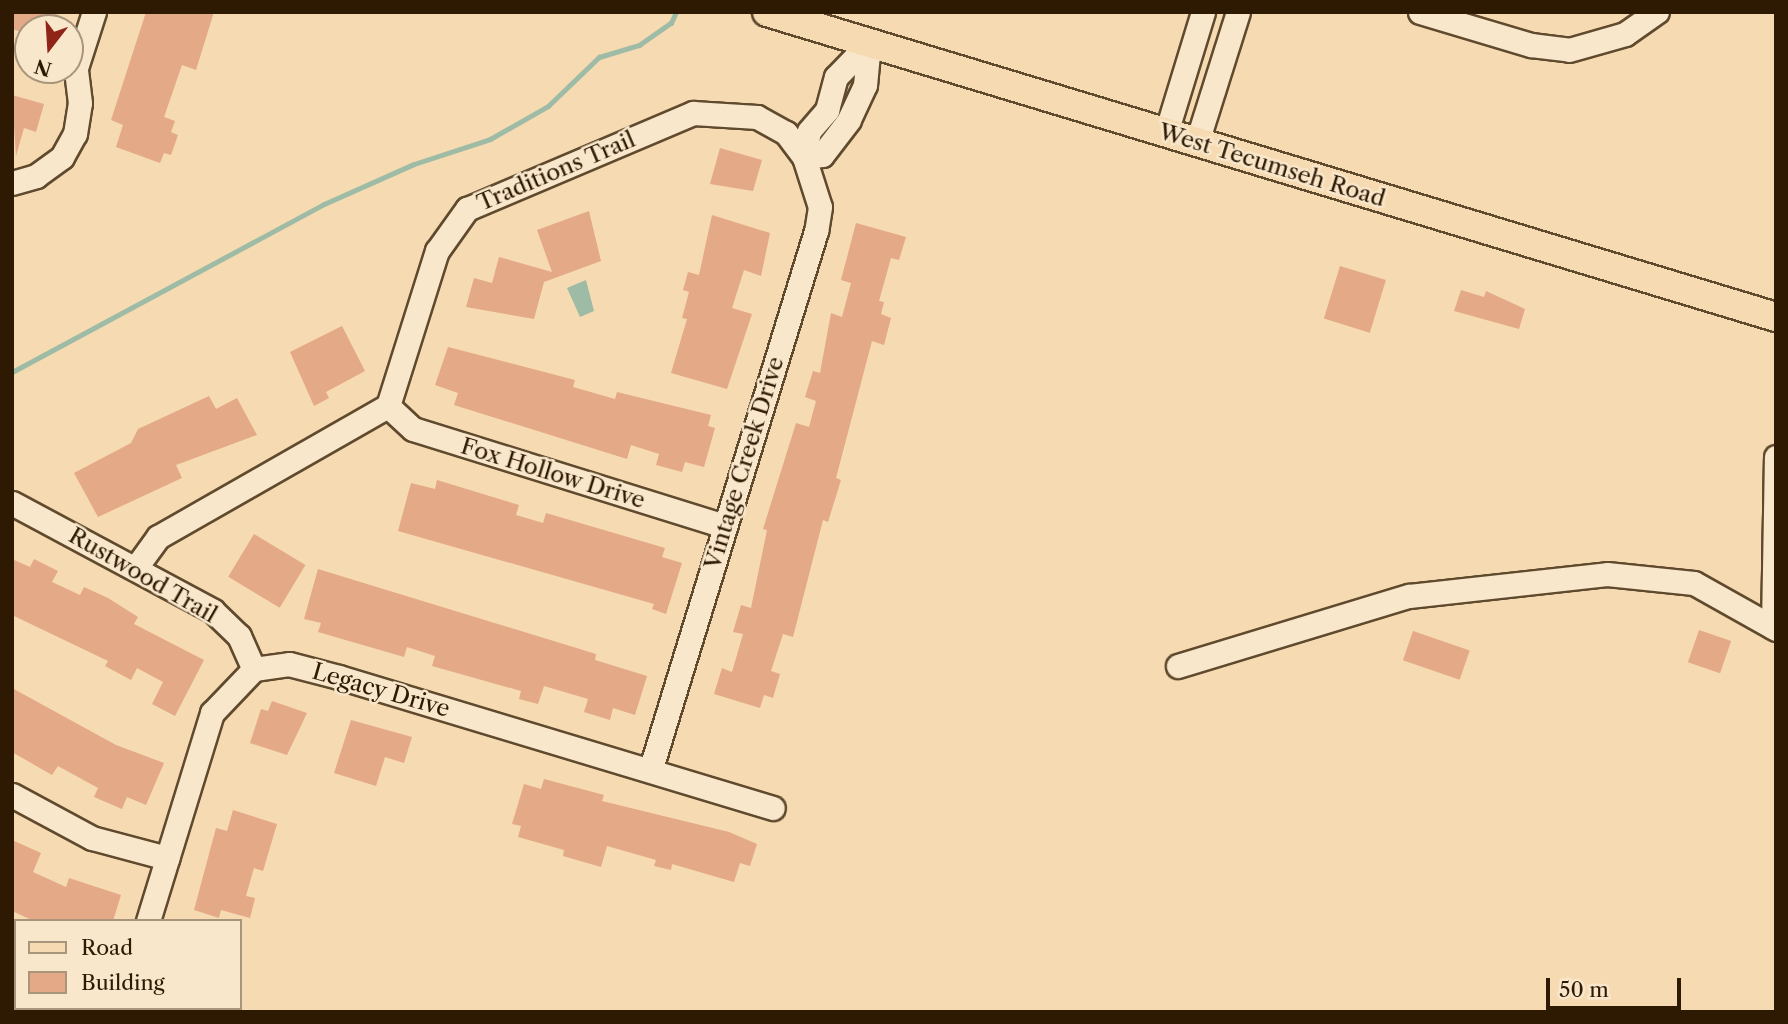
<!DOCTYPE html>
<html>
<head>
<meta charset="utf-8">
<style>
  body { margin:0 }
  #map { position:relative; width:1788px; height:1024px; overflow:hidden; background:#f6dab1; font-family:"Libre Caslon Text",serif }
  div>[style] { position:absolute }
  .water>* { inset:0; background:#9ebba6 }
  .stream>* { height:5px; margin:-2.5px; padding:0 2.5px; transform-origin:2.5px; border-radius:2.5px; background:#9ebba6 }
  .building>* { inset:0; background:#e4a986; transform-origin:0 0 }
  .roads { filter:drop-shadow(2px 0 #604a2e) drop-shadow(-2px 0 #604a2e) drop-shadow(0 2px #604a2e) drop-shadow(0 -2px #604a2e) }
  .minor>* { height:23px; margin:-11.5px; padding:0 11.5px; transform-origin:11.5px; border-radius:11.5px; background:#f9e7cc }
  .major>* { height:28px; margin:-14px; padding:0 14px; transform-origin:14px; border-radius:14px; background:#f6dab1 }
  span { translate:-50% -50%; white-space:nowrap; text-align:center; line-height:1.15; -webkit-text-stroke:5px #f9e7cc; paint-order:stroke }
  .street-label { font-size:23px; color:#2e1a03 }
  .frame { position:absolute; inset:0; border:14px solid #2e1a03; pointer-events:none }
  .legend { position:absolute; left:14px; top:919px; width:228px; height:91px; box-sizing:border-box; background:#f9e7cc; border:2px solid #a8957c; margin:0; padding:9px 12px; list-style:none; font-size:21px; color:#2e1a03 }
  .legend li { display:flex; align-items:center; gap:14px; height:35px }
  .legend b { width:35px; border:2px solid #a8957c }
  .north { position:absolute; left:14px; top:14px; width:70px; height:70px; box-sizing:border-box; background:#f9e7cc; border:2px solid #a8957c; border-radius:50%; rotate:197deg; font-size:19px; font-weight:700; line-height:28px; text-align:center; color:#2e1a03 }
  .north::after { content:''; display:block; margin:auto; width:24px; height:32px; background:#8f2418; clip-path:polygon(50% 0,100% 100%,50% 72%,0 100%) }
  .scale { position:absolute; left:1546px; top:978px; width:135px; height:32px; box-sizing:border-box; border:4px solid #2e1a03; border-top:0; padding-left:9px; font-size:21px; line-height:24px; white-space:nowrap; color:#2e1a03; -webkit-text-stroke:5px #f9e7cc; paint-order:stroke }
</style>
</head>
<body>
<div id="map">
  <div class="water">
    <div style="clip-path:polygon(586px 280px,594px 311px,580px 317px,567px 288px)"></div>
  </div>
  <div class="stream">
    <div style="left:12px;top:372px;width:354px;rotate:-28.3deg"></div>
    <div style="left:324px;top:204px;width:98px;rotate:-24deg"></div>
    <div style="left:414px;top:164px;width:80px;rotate:-18.2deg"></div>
    <div style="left:490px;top:139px;width:67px;rotate:-29.6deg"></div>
    <div style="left:548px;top:106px;width:71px;rotate:-43.9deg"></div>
    <div style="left:599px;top:57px;width:42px;rotate:-16.7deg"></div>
    <div style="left:639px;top:45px;width:39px;rotate:-35deg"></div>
    <div style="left:671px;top:23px;width:12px;rotate:-66deg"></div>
  </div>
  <div class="building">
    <div style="clip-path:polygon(12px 12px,58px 12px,54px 28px,28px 28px,28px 34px,12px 29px)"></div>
    <div style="clip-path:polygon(146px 12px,214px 12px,196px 70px,182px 65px,164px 117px,175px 121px,171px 132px,178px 135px,171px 155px,164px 153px,160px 163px,116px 147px,123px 125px,111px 120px)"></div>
    <div style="clip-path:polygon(12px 95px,44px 104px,36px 132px,24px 128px,16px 156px)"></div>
    <div style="clip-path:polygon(720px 148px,762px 160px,753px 191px,710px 184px)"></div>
    <div style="clip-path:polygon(589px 211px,601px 261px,544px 282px,534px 319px,466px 307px,474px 278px,492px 283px,499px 257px,552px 272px,537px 230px)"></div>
    <div style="clip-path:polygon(712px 215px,770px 233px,761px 276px,744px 270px,732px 308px,752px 314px,727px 389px,671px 373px,687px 319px,682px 318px,689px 292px,683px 290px,688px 272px,699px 275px)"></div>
    <div style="clip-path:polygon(856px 223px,906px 237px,899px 260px,891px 258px,879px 301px,884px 302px,881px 314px,891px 318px,884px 345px,872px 341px,836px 478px,841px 480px,828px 522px,823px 520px,793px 637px,783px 634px,771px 671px,780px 674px,773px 698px,764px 695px,760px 708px,714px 694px,722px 668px,732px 672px,743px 634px,733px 632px,741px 605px,751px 608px,767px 530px,763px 529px,796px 423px,809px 427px,816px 401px,805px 397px,813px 371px,820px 373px,831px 313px,842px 317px,851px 283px,841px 280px)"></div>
    <div style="left:1340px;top:266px;width:48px;height:55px;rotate:17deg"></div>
    <div style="clip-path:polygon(1461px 290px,1484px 297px,1486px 291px,1525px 309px,1519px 329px,1454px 311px)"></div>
    <div style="clip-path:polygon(342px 326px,365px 371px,326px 392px,329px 398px,314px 406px,290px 352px)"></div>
    <div style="clip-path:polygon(448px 347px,575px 380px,573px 387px,615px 399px,617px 392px,711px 415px,708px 426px,715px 428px,704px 467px,685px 462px,682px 472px,656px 465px,659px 454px,631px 445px,627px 459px,454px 405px,458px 393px,435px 385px)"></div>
    <div style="clip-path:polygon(209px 396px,216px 409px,237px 398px,257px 435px,176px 465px,182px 478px,98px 517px,74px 473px,131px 443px,138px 429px)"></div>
    <div style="clip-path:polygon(437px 480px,519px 505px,516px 515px,543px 523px,546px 513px,665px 548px,662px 557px,682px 563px,666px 614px,652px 609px,654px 604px,398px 531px,411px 483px,435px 489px)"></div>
    <div style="left:254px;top:534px;width:60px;height:50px;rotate:31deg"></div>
    <div style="clip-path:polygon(12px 559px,30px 567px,34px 559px,58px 571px,52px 582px,80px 595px,84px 587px,108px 598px,138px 617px,134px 624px,204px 660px,175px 716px,152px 704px,163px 682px,137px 668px,131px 680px,105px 666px,108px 661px,12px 615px)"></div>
    <div style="clip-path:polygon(318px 569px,596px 654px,595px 660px,647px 676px,635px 715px,613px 708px,610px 720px,584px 712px,588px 699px,544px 686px,538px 704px,519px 699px,521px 691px,432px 666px,435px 656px,407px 647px,404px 657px,318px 632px,321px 623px,304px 619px)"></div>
    <div style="left:1699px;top:630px;width:34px;height:34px;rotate:19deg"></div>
    <div style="left:1413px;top:631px;width:60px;height:31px;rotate:19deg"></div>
    <div style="clip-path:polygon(12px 688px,116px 745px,164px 763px,146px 805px,127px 797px,122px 809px,94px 797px,98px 788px,58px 766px,52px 775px,12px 752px)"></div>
    <div style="clip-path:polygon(272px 701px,307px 713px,287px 755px,250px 743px,261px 709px,268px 711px)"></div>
    <div style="clip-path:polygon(351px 720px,412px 737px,404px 763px,385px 757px,376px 786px,334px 773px)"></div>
    <div style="clip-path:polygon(544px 779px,604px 795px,602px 801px,729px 832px,757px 844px,750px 866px,740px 863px,734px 882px,672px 864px,671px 870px,654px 866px,656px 860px,607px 846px,601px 867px,563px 856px,564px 850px,518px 837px,521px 826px,512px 824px,524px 784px,541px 789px)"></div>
    <div style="clip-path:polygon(233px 810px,277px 824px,263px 871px,254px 868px,246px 896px,255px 898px,250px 918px,221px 910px,219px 918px,194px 910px,216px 828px,227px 831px)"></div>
    <div style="clip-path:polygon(12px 840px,41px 853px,33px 872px,66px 887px,69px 878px,121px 895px,113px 921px,34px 921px,12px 911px)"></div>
  </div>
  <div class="roads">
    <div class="minor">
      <div style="left:1420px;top:12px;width:116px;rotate:16.6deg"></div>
      <div style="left:1531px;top:45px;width:38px;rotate:7deg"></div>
      <div style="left:1569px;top:50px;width:58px;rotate:-15.9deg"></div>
      <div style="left:1625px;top:34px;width:39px;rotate:-35deg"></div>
      <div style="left:869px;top:43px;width:42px;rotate:95.4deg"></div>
      <div style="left:865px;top:85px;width:38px;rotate:115deg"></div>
      <div style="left:849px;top:120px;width:44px;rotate:127.6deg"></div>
      <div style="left:822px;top:155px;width:18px;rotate:174deg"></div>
      <div style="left:804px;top:157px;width:26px;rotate:-79deg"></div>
      <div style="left:809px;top:131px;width:28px;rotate:-49deg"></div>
      <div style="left:827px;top:110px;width:34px;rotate:-75deg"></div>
      <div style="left:836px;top:77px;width:47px;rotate:-45.9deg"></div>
      <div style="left:1166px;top:133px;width:127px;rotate:-73deg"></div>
      <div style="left:1197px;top:142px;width:136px;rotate:-72.5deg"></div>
      <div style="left:12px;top:183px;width:25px;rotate:-16deg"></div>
      <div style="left:36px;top:176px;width:32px;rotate:-36deg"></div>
      <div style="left:62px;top:157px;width:26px;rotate:-61deg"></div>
      <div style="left:75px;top:134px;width:31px;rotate:-81deg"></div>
      <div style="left:80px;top:103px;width:35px;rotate:-97deg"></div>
      <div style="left:76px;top:68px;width:59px;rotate:-72.2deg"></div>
      <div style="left:388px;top:406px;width:34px;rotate:43deg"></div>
      <div style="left:413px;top:429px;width:327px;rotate:17.3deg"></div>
      <div style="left:12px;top:503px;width:228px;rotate:28.2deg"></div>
      <div style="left:213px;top:611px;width:36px;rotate:44deg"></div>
      <div style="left:239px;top:636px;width:36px;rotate:66deg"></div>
      <div style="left:137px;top:566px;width:36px;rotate:-54deg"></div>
      <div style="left:158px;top:537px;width:265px;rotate:-29.7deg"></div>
      <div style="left:388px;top:406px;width:163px;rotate:-72.5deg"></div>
      <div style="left:437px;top:251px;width:52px;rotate:-54.5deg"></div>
      <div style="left:467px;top:209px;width:246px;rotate:-23deg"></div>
      <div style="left:693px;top:113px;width:64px;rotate:3.6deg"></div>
      <div style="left:757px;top:117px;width:33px;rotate:29deg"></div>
      <div style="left:786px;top:133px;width:30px;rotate:53deg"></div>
      <div style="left:804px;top:157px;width:52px;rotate:72.3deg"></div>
      <div style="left:820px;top:207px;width:24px;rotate:99deg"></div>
      <div style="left:816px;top:231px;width:562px;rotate:107.08deg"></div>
      <div style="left:1773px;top:627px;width:170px;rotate:-89deg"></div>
      <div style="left:1178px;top:666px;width:241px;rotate:-16.9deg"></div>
      <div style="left:1409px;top:596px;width:199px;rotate:-6.3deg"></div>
      <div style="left:1607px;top:574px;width:87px;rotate:5.9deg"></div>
      <div style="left:1694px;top:583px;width:94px;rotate:29.3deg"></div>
      <div style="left:12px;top:795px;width:91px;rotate:28.3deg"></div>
      <div style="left:92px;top:838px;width:78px;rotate:14.9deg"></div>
      <div style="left:148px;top:921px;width:218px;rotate:-72.9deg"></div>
      <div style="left:212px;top:713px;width:61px;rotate:-46.3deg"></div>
      <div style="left:254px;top:669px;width:35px;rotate:-8deg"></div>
      <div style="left:289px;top:664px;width:52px;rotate:14.6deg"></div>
      <div style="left:339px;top:677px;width:453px;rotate:16.8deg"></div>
      <div style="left:119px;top:1012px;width:4px;rotate:-76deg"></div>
    </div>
    <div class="major">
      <div style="left:767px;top:12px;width:1054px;rotate:16.82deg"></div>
    </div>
  </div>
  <div class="street-label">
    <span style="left:1272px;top:165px;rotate:17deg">West Tecumseh Road</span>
    <span style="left:556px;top:171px;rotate:-23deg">Traditions Trail</span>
    <span style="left:744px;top:463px;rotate:-73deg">Vintage Creek Drive</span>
    <span style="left:553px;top:473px;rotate:17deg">Fox Hollow Drive</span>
    <span style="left:143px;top:575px;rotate:30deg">Rustwood Trail</span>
    <span style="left:381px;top:690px;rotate:16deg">Legacy Drive</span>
  </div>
  <div class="frame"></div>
  <ul class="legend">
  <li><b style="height:9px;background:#f6dab1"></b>Road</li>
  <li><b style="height:19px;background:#e4a986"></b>Building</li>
  </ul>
  <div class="north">N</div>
  <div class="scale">50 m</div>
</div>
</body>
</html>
